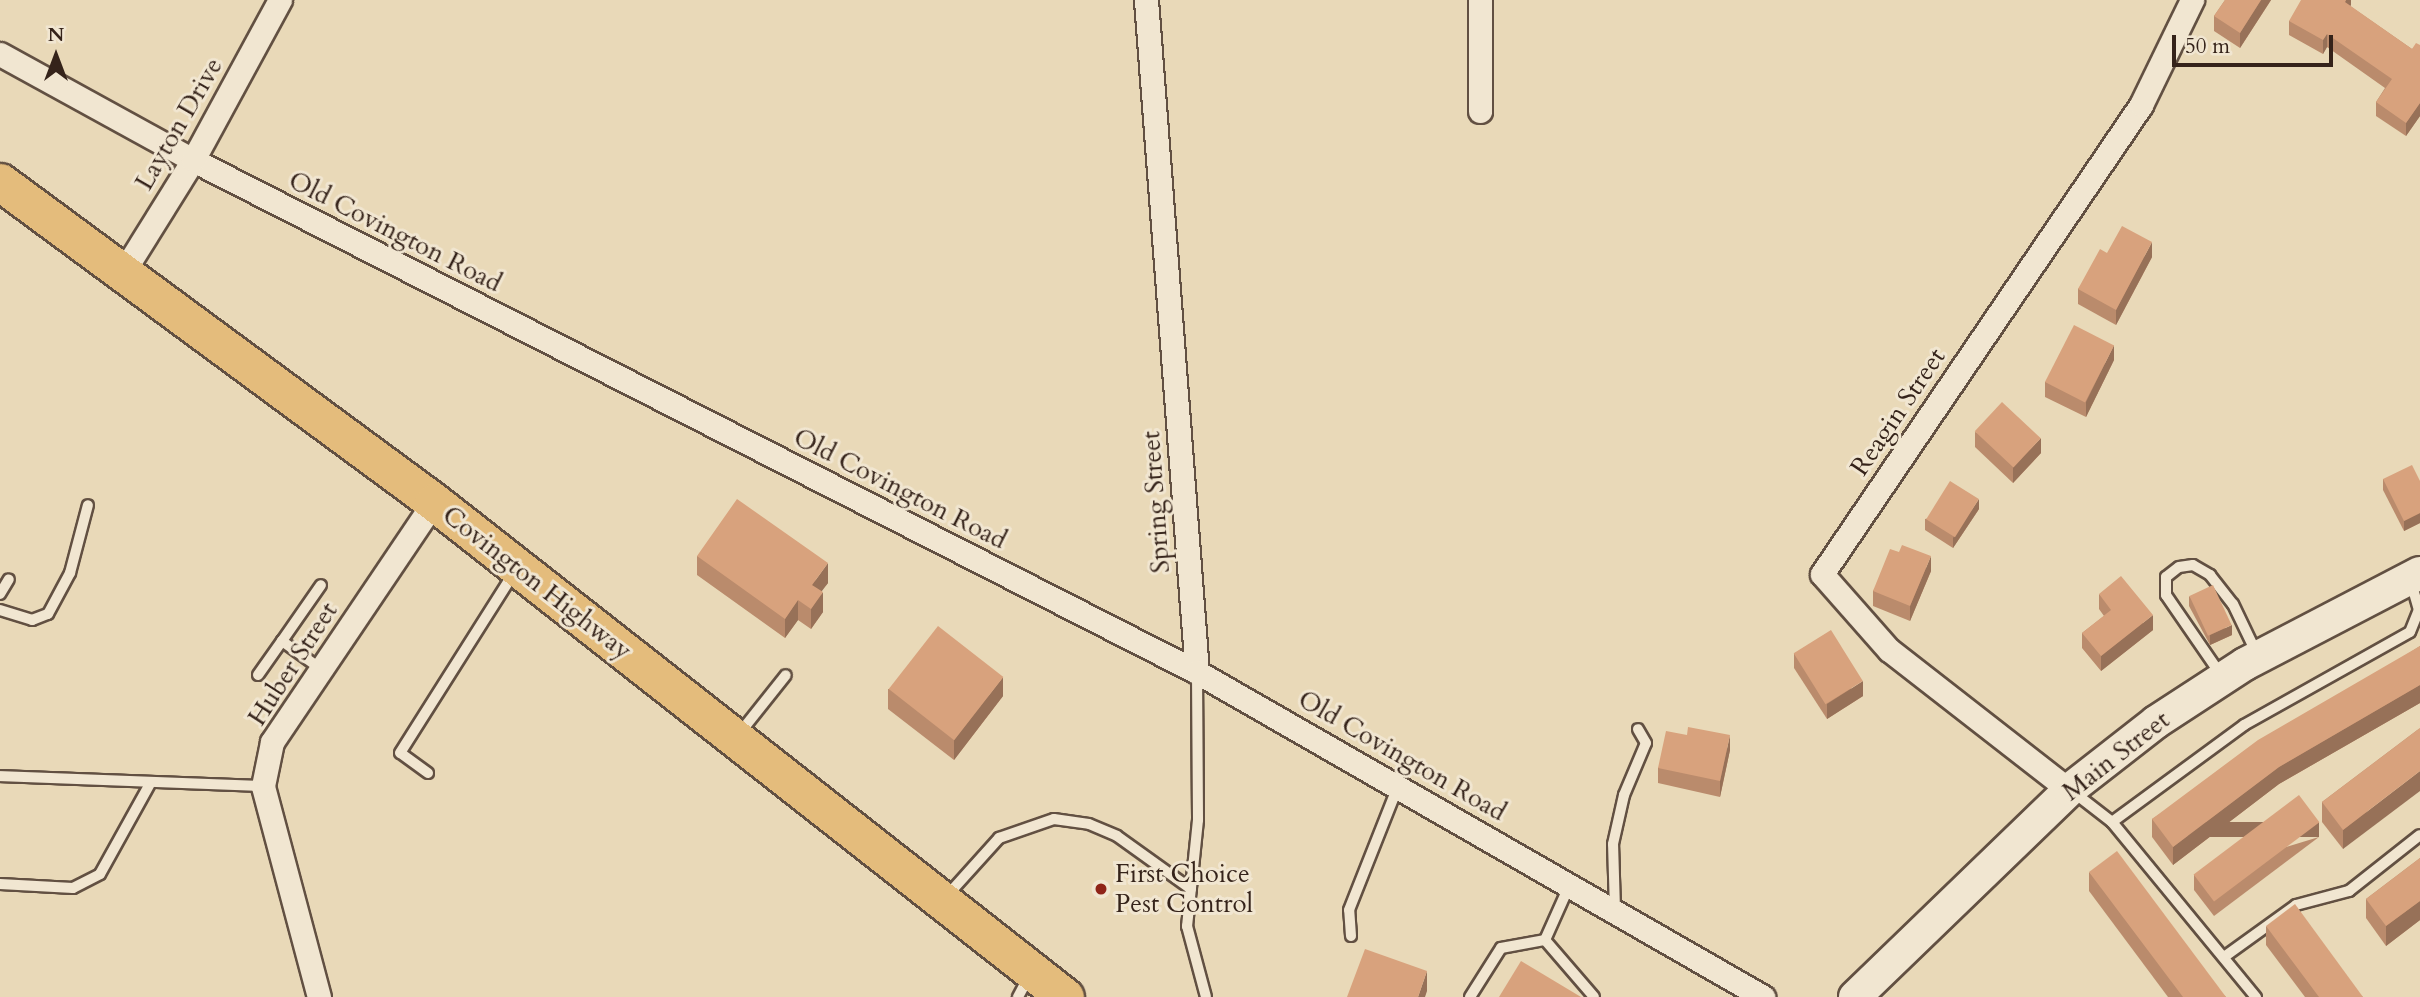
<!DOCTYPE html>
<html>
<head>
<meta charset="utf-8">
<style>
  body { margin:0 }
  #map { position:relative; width:2420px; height:997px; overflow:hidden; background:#e9d9b8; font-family:Cardo,serif }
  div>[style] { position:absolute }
  .roads { filter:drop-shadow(2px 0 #625042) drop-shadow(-2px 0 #625042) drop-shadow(0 2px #625042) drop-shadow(0 -2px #625042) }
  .lane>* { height:10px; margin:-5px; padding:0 5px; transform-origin:5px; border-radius:5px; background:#f1e6d1 }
  .street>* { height:23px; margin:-11.5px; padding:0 11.5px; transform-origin:11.5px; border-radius:11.5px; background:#f1e6d1 }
  .secondary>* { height:32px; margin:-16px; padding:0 16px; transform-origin:16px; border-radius:16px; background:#f1e6d1 }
  .primary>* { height:37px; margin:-18.5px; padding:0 18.5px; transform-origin:18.5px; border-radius:18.5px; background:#e4bc7c }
  .wall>* { inset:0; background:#ba8b6c }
  .shaded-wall>* { inset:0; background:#977158; transform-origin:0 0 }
  .building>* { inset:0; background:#d8a27d; transform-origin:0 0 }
  .dots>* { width:19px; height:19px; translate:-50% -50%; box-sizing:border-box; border:4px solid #f1e6d1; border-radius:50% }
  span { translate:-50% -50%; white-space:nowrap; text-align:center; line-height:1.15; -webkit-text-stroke:6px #f1e6d1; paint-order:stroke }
  .street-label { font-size:26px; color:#35231a }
  .poi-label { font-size:26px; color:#35231a }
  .left { translate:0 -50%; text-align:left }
  .north { position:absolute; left:21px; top:21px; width:70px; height:70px; -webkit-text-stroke:5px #f1e6d1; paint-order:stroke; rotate:0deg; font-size:19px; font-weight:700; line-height:28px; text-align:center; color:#35231a }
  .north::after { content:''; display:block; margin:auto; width:24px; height:32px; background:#35231a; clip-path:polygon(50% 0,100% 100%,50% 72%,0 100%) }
  .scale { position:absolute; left:2172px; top:35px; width:161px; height:32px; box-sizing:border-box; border:4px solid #35231a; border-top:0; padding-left:9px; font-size:21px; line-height:24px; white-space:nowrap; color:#35231a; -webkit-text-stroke:5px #f1e6d1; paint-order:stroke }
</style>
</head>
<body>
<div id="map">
  <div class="roads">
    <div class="lane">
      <div style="left:0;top:594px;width:17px;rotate:-59deg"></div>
      <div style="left:0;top:610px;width:34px;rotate:17deg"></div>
      <div style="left:32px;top:620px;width:17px;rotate:-21deg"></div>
      <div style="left:48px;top:614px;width:47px;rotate:-61.8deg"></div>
      <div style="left:70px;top:573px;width:70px;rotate:-75.2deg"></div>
      <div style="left:282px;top:641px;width:68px;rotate:-55.1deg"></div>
      <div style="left:1197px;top:674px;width:146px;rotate:89.6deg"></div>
      <div style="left:1198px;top:820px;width:107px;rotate:95.9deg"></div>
      <div style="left:1187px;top:926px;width:73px;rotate:75deg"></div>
      <div style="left:258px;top:675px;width:42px;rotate:-54.8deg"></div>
      <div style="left:282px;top:641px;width:48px;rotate:35.7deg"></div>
      <div style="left:2221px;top:675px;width:97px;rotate:-124.5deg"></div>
      <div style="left:2166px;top:595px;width:18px;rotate:-90deg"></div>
      <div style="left:2166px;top:577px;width:16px;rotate:-38deg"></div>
      <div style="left:2179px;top:567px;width:14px;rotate:-8deg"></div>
      <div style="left:2193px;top:565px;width:20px;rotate:30deg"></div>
      <div style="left:2210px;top:575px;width:37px;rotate:52deg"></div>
      <div style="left:2233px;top:604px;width:55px;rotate:64.4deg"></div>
      <div style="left:739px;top:734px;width:75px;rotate:-51.5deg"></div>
      <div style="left:428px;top:773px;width:34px;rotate:-144deg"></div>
      <div style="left:400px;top:753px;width:213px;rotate:-57.7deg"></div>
      <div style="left:0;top:776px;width:263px;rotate:2.2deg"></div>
      <div style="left:2072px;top:791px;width:51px;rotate:37.8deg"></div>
      <div style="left:2112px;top:822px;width:227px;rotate:50.6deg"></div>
      <div style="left:2112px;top:822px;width:164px;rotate:-36.3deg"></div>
      <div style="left:2244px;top:725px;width:190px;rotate:-29.3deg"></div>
      <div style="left:2410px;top:632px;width:24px;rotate:-68deg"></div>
      <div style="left:2419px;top:610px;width:29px;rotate:-106deg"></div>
      <div style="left:0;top:884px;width:73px;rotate:3.1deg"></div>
      <div style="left:73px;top:888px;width:30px;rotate:-27deg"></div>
      <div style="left:100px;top:874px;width:105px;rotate:-61deg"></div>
      <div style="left:945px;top:898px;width:81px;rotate:-48deg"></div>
      <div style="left:999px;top:838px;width:58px;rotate:-19.1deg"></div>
      <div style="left:1054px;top:819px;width:35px;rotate:8deg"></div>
      <div style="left:1089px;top:824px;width:30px;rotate:23deg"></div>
      <div style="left:1117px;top:836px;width:91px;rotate:35.6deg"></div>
      <div style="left:1615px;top:910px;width:66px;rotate:-91.7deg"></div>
      <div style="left:1613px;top:844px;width:50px;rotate:-77.3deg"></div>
      <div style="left:1624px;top:795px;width:56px;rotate:-67.1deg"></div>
      <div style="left:1646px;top:743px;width:16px;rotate:-120deg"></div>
      <div style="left:1351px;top:936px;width:26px;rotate:-94deg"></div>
      <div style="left:1349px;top:910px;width:133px;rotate:-68.4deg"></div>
      <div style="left:1545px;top:940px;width:75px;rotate:49.3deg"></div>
      <div style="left:2224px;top:957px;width:89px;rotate:-35.8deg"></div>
      <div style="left:2296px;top:905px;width:55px;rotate:-14.8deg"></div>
      <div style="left:2349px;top:891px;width:90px;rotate:-38.3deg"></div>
      <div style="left:1018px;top:997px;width:24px;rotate:-62deg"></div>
      <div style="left:1470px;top:997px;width:58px;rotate:-57.7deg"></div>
      <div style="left:1501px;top:948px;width:45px;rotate:-10.3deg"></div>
      <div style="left:1545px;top:940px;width:61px;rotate:-65.9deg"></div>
    </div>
    <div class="street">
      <div style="left:1146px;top:0;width:674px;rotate:85.66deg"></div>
      <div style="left:0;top:54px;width:220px;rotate:28.8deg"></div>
      <div style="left:193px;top:160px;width:1127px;rotate:27.02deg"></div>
      <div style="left:1197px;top:672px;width:653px;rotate:29.86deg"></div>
      <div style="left:1480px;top:111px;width:111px;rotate:-90deg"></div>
      <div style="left:122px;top:274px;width:134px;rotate:-58.1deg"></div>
      <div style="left:193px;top:160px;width:182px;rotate:-61.5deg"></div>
      <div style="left:2069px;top:790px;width:228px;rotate:-142.1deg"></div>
      <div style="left:1889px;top:650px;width:101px;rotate:-131.4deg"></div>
      <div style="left:1822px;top:574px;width:567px;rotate:-55.78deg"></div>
      <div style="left:2141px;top:105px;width:117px;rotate:-64.1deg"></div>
      <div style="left:319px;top:997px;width:218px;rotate:-104.9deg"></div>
      <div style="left:263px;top:786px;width:45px;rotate:-78.4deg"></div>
      <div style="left:272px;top:742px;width:290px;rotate:-56deg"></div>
    </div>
    <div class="secondary">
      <div style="left:1855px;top:997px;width:298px;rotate:-44deg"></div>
      <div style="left:2069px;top:790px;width:110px;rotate:-38deg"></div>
      <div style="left:2156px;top:722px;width:106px;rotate:-33.1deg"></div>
      <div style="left:2245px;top:664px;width:197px;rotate:-27.5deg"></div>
    </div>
    <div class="primary">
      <div style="left:0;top:182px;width:539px;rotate:36.4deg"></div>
      <div style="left:434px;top:502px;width:802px;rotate:38.11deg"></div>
    </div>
  </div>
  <div class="wall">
    <div style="clip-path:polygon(2225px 0,2271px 0,2240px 48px,2214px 31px,2214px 16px)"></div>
    <div style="clip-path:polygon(2346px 0,2351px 0,2350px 6px,2412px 49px,2420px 45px,2420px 116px,2406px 136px,2376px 116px,2376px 102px,2385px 88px,2327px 47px,2323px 54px,2289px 35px,2289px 21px)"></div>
    <div style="clip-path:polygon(2107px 253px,2152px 257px,2116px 325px,2078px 304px,2078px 289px)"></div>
    <div style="clip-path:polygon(2114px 360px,2086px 417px,2045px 397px,2045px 382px)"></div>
    <div style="clip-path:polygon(1975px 432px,2041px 453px,2013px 483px,1975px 447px)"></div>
    <div style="clip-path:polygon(2383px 479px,2420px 481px,2420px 523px,2404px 531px,2383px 490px)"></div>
    <div style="clip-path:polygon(1979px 509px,1953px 548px,1925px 530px,1925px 519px)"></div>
    <div style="clip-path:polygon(1899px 552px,1931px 571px,1910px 621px,1873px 606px,1873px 591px)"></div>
    <div style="clip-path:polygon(697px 556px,828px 583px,821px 591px,823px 612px,811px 629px,798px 620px,785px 638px,697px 575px)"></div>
    <div style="clip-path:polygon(2099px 594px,2153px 630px,2101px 671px,2082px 648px,2082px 633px,2104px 616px,2099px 609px)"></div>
    <div style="clip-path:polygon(2189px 596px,2232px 635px,2210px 645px,2189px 606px)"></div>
    <div style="clip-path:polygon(2420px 646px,2420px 703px,2279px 784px,2173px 865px,2152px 837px,2152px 819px)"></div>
    <div style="clip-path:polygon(1794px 653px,1863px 696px,1827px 719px,1794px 668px)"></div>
    <div style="clip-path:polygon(888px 689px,1003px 696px,954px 760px,888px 709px)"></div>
    <div style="clip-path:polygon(2420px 728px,2343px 849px,2322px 822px,2322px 802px)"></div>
    <div style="clip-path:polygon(1687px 735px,1730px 750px,1720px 797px,1658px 783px,1658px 768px)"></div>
    <div style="clip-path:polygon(2319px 837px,2214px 916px,2194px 890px,2194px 875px)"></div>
    <div style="clip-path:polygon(2420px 858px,2420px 920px,2386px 946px,2366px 918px,2366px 899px)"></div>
    <div style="clip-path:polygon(2089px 872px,2226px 997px,2168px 997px,2089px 891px)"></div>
    <div style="clip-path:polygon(2266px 926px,2363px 997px,2305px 997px,2266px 945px)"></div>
  </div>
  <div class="shaded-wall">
    <div style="clip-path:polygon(2261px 0,2271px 0,2240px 48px,2240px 33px)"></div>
    <div style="clip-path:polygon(2346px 0,2351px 0,2351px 5px,2345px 16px,2345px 2px)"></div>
    <div style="clip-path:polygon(2327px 34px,2327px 47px,2323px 54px,2323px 40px)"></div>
    <div style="clip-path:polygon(2420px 103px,2420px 116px,2406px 136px,2406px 123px)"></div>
    <div style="clip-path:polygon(2152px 242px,2152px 257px,2116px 325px,2116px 310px)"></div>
    <div style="clip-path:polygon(2114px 345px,2114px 360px,2086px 417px,2086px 402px)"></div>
    <div style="clip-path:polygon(2041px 438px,2041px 453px,2013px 483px,2013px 467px)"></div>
    <div style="clip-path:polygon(1979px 499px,1979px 509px,1953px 548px,1953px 538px)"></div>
    <div style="clip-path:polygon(2420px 513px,2420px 523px,2404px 531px,2404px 521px)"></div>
    <div style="clip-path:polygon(1931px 556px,1931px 571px,1910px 621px,1910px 606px)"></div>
    <div style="clip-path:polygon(828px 563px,828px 583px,812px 604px,812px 585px)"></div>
    <div style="clip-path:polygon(823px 592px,823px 612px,811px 629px,811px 609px)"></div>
    <div style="clip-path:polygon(798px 600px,798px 620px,785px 638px,785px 619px)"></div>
    <div style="clip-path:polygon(2153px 615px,2153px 630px,2101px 671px,2101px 656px)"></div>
    <div style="clip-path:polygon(2232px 625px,2232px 635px,2210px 645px,2210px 635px)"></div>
    <div style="clip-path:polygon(1003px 677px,1003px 696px,954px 760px,954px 740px)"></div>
    <div style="clip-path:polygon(1863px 681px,1863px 696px,1827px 719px,1827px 704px)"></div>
    <div style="clip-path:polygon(2420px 685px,2420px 703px,2279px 784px,2173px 865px,2173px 847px,2279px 767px)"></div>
    <div style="clip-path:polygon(1730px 735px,1730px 750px,1720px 797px,1720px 781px)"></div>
    <div style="clip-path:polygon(2420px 771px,2420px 791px,2343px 849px,2343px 830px)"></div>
    <div style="left:2319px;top:822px;width:15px;height:131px;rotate:90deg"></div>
    <div style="clip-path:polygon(2420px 901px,2420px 920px,2386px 946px,2386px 926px)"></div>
    <div style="clip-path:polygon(1427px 971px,1427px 991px,1425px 997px,1418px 997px)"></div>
  </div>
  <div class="building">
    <div style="clip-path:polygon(2225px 0,2261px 0,2240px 33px,2214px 16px)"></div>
    <div style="clip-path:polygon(2301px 0,2346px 0,2345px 2px,2412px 49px,2416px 43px,2420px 45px,2420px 103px,2406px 123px,2376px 102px,2392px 79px,2327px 34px,2323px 40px,2289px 21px)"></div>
    <div style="clip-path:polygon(2122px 226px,2152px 242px,2116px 310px,2078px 289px,2100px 249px,2107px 253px)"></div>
    <div style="left:2074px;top:325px;width:45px;height:64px;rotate:27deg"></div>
    <div style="left:2002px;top:402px;width:53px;height:40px;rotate:43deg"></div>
    <div style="clip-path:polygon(2412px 465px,2420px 481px,2420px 513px,2404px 521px,2383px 479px)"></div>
    <div style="left:1950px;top:481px;width:34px;height:45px;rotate:32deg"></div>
    <div style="clip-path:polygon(737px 499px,828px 563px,812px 585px,823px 592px,811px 609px,798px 600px,785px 619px,697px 556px)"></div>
    <div style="clip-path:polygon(1902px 545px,1931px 556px,1910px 606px,1873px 591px,1890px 549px,1899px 552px)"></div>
    <div style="clip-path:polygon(2121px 576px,2153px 615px,2101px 656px,2082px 633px,2111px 610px,2099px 594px)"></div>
    <div style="left:2213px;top:585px;width:44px;height:26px;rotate:65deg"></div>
    <div style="left:938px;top:626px;width:83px;height:80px;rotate:38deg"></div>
    <div style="left:1831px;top:630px;width:60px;height:44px;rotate:58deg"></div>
    <div style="clip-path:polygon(2420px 646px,2420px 685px,2279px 767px,2173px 847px,2152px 819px,2258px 740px)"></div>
    <div style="clip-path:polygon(1688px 727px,1730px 735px,1720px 781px,1658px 768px,1666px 731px,1687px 735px)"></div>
    <div style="clip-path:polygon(2420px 728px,2420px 771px,2343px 830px,2322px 802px)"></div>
    <div style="left:2299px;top:795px;width:34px;height:132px;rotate:53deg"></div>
    <div style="clip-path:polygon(2117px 851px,2226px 997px,2183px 997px,2089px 872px)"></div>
    <div style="clip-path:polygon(2420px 858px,2420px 901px,2386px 926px,2366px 899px)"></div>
    <div style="clip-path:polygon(2295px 904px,2363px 997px,2319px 997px,2266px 926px)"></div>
    <div style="clip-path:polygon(1365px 949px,1427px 971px,1418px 997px,1347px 997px)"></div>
    <div style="clip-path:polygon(1521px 961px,1581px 997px,1499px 997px)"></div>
  </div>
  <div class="dots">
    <div style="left:1101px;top:889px;background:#8f2418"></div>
  </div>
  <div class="street-label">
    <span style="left:179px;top:124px;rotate:-60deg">Layton Drive</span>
    <span style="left:395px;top:232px;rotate:27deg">Old Covington Road</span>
    <span style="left:1898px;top:412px;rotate:-56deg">Reagin Street</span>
    <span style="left:900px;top:489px;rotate:27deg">Old Covington Road</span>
    <span style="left:1156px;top:502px;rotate:-94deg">Spring Street</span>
    <span style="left:537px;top:583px;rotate:38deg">Covington Highway</span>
    <span style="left:293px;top:664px;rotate:-57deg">Huber Street</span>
    <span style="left:1402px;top:756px;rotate:30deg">Old Covington Road</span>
    <span style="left:2116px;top:756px;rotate:-38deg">Main Street</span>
  </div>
  <div class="poi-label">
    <span class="left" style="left:1115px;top:889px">First Choice<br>Pest Control</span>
  </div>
  <div class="north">N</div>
  <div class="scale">50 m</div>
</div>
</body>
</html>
